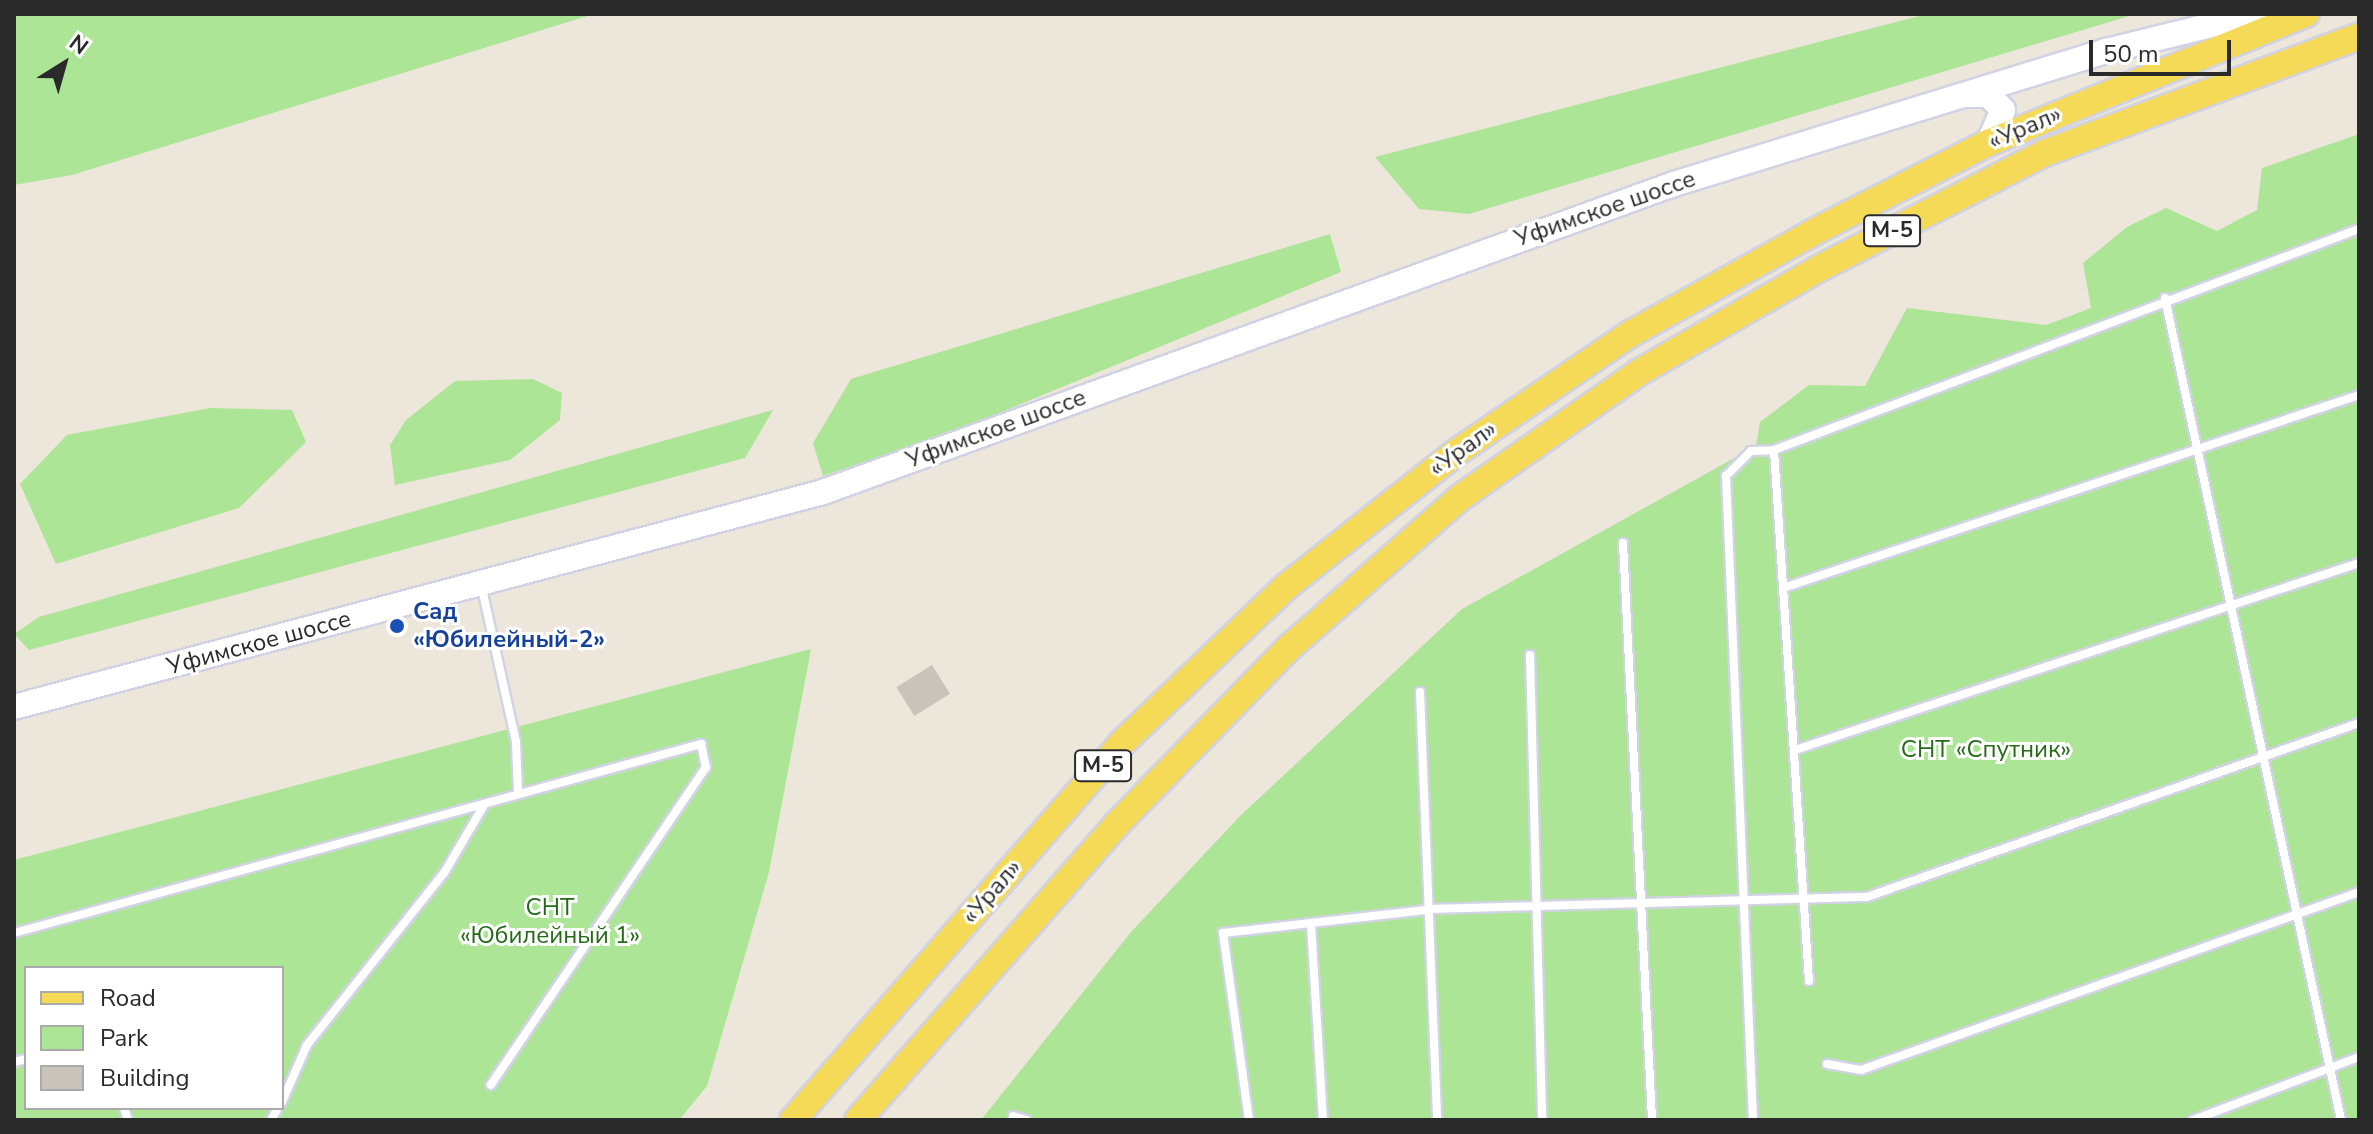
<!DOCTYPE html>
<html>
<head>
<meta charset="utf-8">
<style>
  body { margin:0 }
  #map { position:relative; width:2373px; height:1134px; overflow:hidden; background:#ede6db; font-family:"Nunito Sans",sans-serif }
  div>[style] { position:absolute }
  .green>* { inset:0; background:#ace596 }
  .building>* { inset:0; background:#c8c3bb; transform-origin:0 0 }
  .roads { filter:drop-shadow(2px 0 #d1d3e4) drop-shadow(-2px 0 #d1d3e4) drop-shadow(0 2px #d1d3e4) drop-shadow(0 -2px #d1d3e4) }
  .lane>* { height:8px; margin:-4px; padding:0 4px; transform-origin:4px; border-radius:4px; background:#fff }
  .secondary>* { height:24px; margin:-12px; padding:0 12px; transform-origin:12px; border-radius:12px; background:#fff }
  .primary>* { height:26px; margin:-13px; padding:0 13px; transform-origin:13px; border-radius:13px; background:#f5da58 }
  .dots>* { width:22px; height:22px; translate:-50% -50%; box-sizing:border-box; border:4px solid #fff; border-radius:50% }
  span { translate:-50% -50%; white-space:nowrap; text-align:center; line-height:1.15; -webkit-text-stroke:6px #fff; paint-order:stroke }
  .shield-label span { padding:2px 6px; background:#fff; border:2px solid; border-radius:6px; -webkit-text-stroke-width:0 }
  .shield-label { font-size:22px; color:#2a2a2a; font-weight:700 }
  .street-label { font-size:24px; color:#2a2a2a }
  .transit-label { font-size:24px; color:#164399; font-weight:700 }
  .left { translate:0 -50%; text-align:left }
  .park-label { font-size:24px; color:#246a17 }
  .frame { position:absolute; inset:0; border:16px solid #2a2a2a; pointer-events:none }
  .legend { position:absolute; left:24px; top:966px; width:260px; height:144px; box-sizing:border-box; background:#fff; border:2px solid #aaa; margin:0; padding:10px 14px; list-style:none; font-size:24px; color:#2a2a2a }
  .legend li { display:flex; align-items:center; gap:16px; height:40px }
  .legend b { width:40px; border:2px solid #aaa }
  .north { position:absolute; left:24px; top:24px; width:80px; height:80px; -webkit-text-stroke:6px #fff; paint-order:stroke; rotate:37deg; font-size:22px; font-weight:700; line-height:32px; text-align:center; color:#2a2a2a }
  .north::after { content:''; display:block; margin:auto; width:28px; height:36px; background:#2a2a2a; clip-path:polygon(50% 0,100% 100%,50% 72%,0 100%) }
  .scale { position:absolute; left:2089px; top:40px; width:142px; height:36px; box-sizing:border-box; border:4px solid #2a2a2a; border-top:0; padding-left:10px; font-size:24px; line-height:28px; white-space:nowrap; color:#2a2a2a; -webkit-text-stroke:6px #fff; paint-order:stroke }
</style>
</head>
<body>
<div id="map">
  <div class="green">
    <div style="clip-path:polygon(14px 14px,594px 14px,72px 175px,14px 185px)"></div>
    <div style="clip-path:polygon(1927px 14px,2136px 14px,1469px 214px,1419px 209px,1375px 157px)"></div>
    <div style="clip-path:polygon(2359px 134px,2359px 1120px,981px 1120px,1131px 932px,1240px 816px,1462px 609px,1756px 446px,1760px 422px,1809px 385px,1865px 386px,1907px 308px,2046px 325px,2091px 308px,2083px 263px,2127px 227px,2166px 208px,2217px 231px,2257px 210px,2262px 168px)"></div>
    <div style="clip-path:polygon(1330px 234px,1341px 272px,953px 432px,823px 476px,813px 443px,851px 379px)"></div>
    <div style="clip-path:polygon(533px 379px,562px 393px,560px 420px,510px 460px,395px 485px,390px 445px,406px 420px,455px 381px)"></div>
    <div style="clip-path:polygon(210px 408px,292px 410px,306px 442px,239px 508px,56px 564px,20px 484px,67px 435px)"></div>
    <div style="clip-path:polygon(773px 410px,745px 458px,29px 650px,14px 634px,39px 617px)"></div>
    <div style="clip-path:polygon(evenodd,811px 649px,769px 872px,707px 1086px,679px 1120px,14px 1120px,14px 860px,811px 649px,26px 968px,282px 968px,282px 1108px,26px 1108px,26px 968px)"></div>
  </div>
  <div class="building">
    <div style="left:932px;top:665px;width:34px;height:42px;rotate:58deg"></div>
    <div style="left:565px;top:928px;width:20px;height:12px;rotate:30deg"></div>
  </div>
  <div class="roads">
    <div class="lane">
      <div style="left:2165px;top:298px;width:841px;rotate:77.91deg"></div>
      <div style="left:1774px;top:450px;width:532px;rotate:86.23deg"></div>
      <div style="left:1623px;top:543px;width:578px;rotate:87.12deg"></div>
      <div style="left:481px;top:584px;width:162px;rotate:77.5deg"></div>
      <div style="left:516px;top:742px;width:49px;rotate:87.7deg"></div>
      <div style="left:1783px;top:588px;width:607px;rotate:-18.52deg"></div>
      <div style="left:1530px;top:655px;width:465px;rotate:88.5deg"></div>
      <div style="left:1420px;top:692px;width:428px;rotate:87.7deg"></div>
      <div style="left:1795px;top:750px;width:594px;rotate:-18.34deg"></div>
      <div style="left:1311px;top:924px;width:196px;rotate:86.5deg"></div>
      <div style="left:14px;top:933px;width:713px;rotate:-15.38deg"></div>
      <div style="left:701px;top:744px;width:24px;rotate:78deg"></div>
      <div style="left:706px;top:767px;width:384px;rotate:124.1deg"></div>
      <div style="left:14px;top:1062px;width:12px;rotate:-14deg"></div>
      <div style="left:1827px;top:1064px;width:35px;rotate:10deg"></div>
      <div style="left:1861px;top:1070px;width:529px;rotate:-19.67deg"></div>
      <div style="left:282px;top:1102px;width:62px;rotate:-66.3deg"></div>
      <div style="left:307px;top:1045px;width:220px;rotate:-51.5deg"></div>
      <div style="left:444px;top:873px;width:77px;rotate:-59.4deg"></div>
      <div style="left:124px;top:1108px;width:13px;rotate:72deg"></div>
      <div style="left:1013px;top:1116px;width:14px;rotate:17deg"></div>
      <div style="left:271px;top:1120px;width:14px;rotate:-60deg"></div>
      <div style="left:1249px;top:1120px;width:189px;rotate:-97.9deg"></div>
      <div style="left:1223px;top:933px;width:211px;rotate:-6.5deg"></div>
      <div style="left:1433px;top:909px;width:434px;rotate:-1.6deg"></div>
      <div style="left:1867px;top:897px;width:522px;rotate:-19.48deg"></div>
      <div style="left:1753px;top:1120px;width:645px;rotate:-92.4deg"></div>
      <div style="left:1726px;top:476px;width:35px;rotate:-45deg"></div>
      <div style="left:1751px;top:451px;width:23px;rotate:-2deg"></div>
      <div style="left:1774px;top:450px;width:625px;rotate:-20.7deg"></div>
      <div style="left:2193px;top:1120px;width:178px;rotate:-20.8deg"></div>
    </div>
    <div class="secondary">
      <div style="left:1967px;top:95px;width:21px"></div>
      <div style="left:1988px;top:95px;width:21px;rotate:45deg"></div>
      <div style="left:2003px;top:110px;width:36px;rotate:114deg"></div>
      <div style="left:14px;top:707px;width:837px;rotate:-14.88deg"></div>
      <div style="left:823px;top:492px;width:905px;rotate:-19.9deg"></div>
      <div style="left:1674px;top:184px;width:452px;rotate:-17.1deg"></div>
      <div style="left:2106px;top:51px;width:155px;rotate:-13.8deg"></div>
    </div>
    <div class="primary">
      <div style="left:793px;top:1120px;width:500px;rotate:-48.89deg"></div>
      <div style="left:1122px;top:743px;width:228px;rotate:-43.6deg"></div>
      <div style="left:1287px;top:586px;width:213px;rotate:-38.3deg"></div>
      <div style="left:1454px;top:454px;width:213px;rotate:-34.3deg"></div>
      <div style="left:1630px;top:334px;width:208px;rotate:-29deg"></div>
      <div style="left:1812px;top:233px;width:198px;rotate:-27.1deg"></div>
      <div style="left:1988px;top:143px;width:343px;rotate:-22.1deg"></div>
      <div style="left:858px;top:1120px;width:395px;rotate:-48.8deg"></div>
      <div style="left:1118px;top:823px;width:246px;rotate:-45.7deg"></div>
      <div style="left:1290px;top:647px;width:227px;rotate:-41.3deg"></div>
      <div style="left:1461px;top:497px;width:216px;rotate:-35deg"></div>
      <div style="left:1638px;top:373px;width:210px;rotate:-30deg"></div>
      <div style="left:1820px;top:268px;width:253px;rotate:-27.1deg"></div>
      <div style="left:2045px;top:153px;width:335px;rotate:-20.4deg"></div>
    </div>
  </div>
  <div class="dots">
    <div style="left:397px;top:626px;background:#1a4fb4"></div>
  </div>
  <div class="shield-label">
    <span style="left:1892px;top:231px">М-5</span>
    <span style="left:1103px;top:766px">М-5</span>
  </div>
  <div class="street-label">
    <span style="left:2025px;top:128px;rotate:-23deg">«Урал»</span>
    <span style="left:1605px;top:209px;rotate:-19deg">Уфимское шоссе</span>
    <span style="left:996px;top:429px;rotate:-20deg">Уфимское шоссе</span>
    <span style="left:1463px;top:449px;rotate:-36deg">«Урал»</span>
    <span style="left:259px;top:643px;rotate:-15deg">Уфимское шоссе</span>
    <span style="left:992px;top:892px;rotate:-49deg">«Урал»</span>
  </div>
  <div class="transit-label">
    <span class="left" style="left:413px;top:626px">Сад<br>«Юбилейный-2»</span>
  </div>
  <div class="park-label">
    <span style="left:1986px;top:750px">СНТ «Спутник»</span>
    <span style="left:550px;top:922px">СНТ<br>«Юбилейный 1»</span>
  </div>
  <div class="frame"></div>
  <ul class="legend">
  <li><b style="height:10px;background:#f5da58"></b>Road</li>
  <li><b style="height:22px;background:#ace596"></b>Park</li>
  <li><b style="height:22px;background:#c8c3bb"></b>Building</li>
  </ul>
  <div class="north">N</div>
  <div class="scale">50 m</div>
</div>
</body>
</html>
